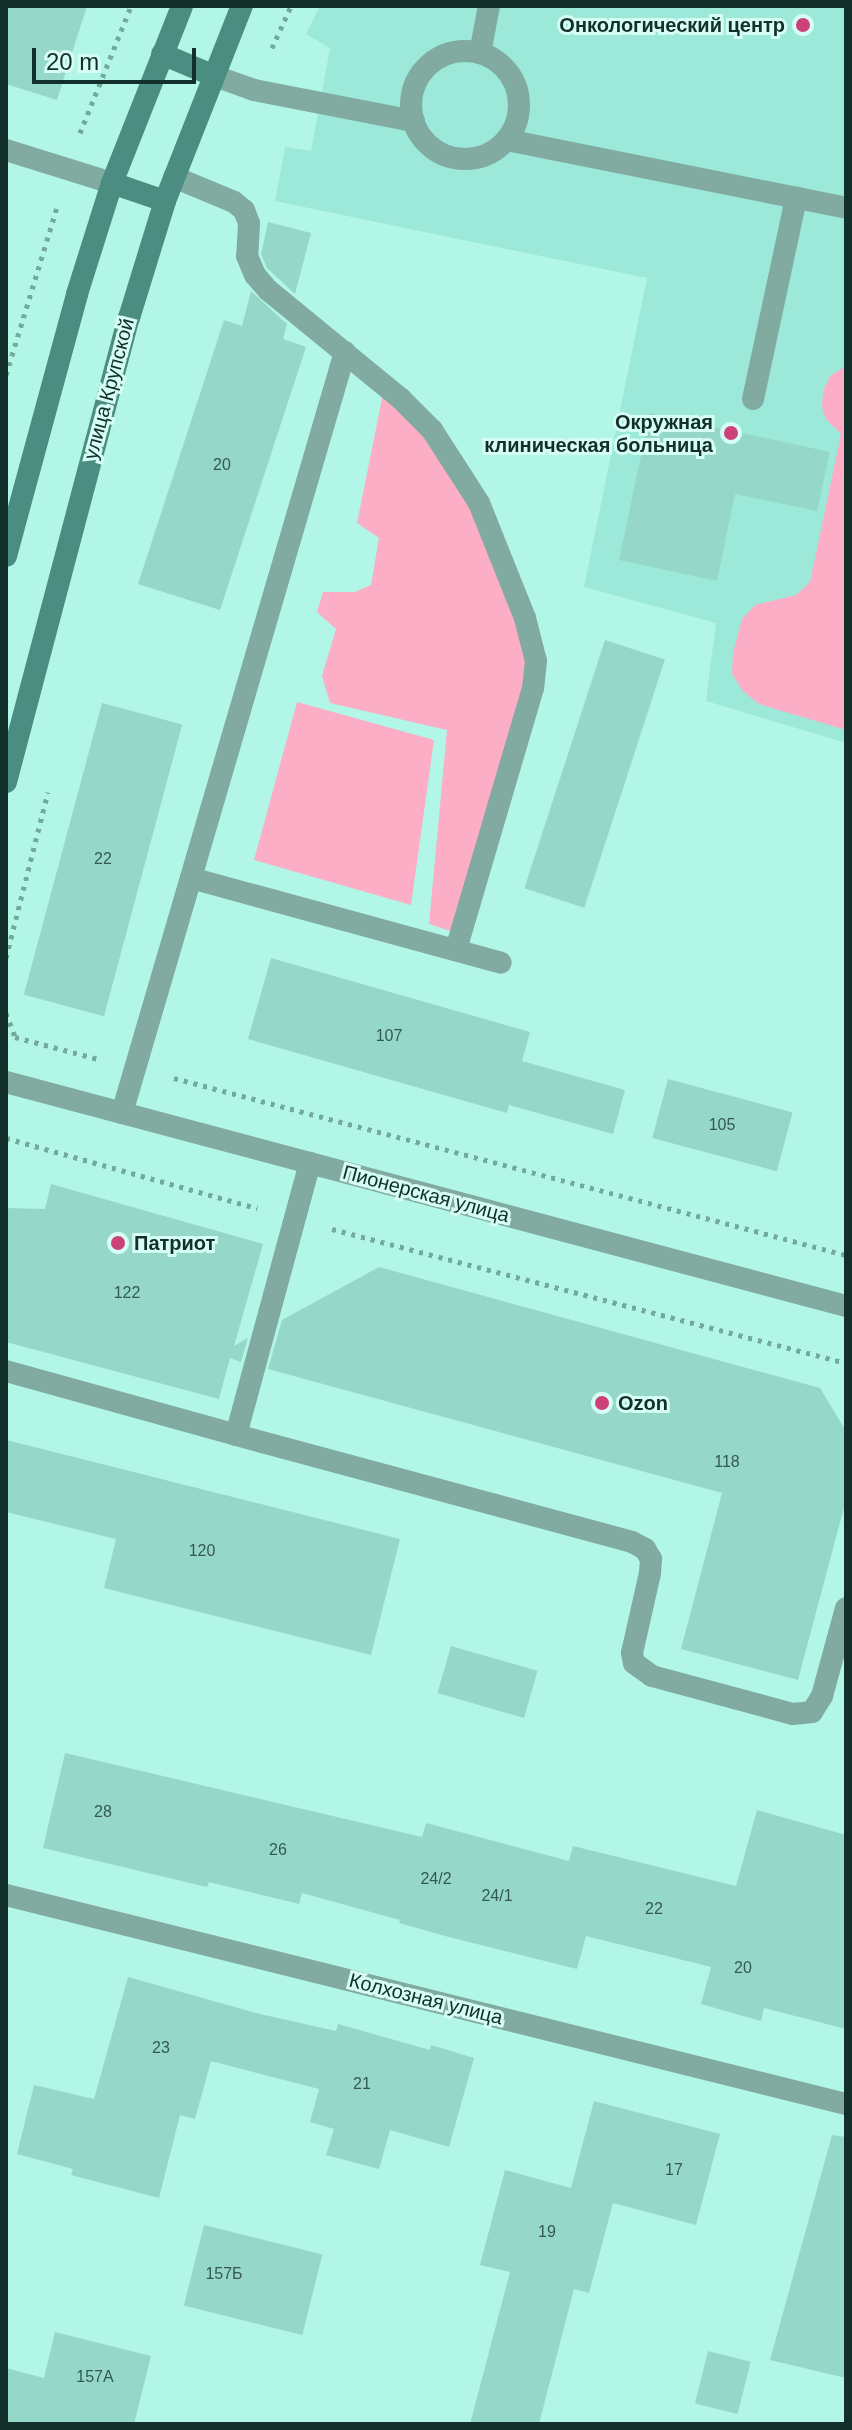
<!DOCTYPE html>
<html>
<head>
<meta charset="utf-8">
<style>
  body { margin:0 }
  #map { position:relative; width:852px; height:2430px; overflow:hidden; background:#b2f6e7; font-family:Arial,sans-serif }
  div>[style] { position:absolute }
  .built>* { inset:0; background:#9ce9da }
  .green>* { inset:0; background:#fbaec5 }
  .building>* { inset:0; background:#95d8ca; transform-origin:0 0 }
  .path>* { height:5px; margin-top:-2.5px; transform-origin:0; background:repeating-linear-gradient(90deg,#74a99e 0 4px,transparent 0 10px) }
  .service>* { height:22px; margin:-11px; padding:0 11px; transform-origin:11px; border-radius:11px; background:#81aaa1 }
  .service>.ring { margin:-11px; padding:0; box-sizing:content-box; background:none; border:22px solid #81aaa1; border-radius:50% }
  .minor>* { height:22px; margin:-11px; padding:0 11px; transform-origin:11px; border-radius:11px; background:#81aaa1 }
  .tertiary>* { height:22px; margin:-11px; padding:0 11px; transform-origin:11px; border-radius:11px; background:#81aaa1 }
  .secondary>* { height:22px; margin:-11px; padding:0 11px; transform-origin:11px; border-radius:11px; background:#4b8d80 }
  .dots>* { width:22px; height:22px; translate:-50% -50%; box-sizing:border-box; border:4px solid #d6fdf4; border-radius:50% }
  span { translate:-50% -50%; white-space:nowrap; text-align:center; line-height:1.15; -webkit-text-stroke:6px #d6fdf4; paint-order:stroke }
  .number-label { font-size:16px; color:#345952 }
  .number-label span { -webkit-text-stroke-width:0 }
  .poi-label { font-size:20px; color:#132f2a; font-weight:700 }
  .right { translate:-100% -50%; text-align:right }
  .left { translate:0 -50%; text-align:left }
  .street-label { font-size:20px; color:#132f2a }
  .frame { position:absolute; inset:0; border:8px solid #132f2a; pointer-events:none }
  .scale { position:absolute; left:32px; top:48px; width:164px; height:36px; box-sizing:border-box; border:4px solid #132f2a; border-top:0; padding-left:10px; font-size:24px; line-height:28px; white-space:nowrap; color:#132f2a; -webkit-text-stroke:6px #d6fdf4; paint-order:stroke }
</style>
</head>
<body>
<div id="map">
  <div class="built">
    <div style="clip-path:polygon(320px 6px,846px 6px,846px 743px,706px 701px,716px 623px,584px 587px,647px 278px,275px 201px,285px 147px,311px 151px,330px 48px,306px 34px)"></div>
  </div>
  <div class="green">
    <div style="clip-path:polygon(846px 366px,846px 730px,759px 704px,743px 691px,732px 674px,733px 653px,742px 619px,755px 605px,796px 595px,810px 582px,841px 434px,826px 419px,822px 407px,823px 391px,830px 376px)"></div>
    <div style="clip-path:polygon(383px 394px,425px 436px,473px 511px,523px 640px,526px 669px,520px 705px,453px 932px,429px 924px,447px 730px,330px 703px,322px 676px,336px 629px,317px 612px,323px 592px,355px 592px,371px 585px,379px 538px,357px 523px)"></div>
    <div style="clip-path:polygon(297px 702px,434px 740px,411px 905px,254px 860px)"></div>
  </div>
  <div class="building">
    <div style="clip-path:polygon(6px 6px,87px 6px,57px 100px,6px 84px)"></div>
    <div style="clip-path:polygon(268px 222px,311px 233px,295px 294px,267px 268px,261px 254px)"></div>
    <div style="clip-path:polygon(251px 291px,287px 324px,283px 339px,306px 347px,220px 610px,138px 584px,224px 320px,242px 326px)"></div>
    <div style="clip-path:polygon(650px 413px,830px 452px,817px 511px,735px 494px,717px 581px,619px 560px)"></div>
    <div style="left:605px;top:640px;width:63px;height:261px;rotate:18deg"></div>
    <div style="left:102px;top:703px;width:83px;height:302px;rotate:15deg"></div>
    <div style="clip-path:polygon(271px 958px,530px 1032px,522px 1061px,625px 1090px,613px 1134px,509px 1105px,507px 1113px,248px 1039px)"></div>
    <div style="left:668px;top:1079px;width:129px;height:61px;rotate:15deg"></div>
    <div style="clip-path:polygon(51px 1184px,263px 1244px,234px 1346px,248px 1338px,241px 1362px,230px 1358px,219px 1399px,6px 1342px,6px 1208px,45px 1209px)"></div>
    <div style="clip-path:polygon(379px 1267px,820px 1388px,846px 1431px,846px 1500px,798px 1680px,681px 1649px,722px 1493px,268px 1369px,282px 1320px)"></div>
    <div style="clip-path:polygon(6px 1440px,400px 1539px,371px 1655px,104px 1588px,116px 1539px,6px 1512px)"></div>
    <div style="left:451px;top:1646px;width:90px;height:49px;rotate:16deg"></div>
    <div style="clip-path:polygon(65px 1753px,422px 1837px,426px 1823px,569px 1861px,573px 1846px,736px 1886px,757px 1810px,846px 1835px,846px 2029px,764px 2008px,761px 2021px,701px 2004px,711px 1967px,586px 1936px,577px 1969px,445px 1936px,399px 1923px,400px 1920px,302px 1893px,299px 1904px,209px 1882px,207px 1887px,43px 1848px)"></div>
    <div style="clip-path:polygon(128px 1977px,260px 2014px,336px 2031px,338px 2024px,430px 2050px,431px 2045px,474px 2058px,449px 2147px,390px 2130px,379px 2169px,326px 2155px,334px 2129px,310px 2122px,319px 2089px,211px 2061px,195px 2119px,180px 2115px,159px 2198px,71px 2175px,73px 2169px,17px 2154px,34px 2085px,94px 2099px)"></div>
    <div style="clip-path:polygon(594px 2101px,720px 2134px,696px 2225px,613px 2203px,589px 2293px,574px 2289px,539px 2424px,470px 2424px,510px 2272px,480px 2265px,505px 2170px,571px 2188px)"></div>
    <div style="clip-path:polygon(832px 2135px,846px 2137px,846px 2378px,770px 2360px)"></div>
    <div style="left:204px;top:2225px;width:122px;height:83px;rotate:14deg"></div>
    <div style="clip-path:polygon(55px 2332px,151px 2356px,134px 2424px,6px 2424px,6px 2368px,44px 2378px)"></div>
    <div style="left:708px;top:2351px;width:44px;height:54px;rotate:14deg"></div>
  </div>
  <div class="path">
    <div style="left:272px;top:48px;width:46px;rotate:-65.7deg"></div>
    <div style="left:80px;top:133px;width:137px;rotate:-68.1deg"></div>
    <div style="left:6px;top:375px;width:176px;rotate:-73.1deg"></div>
    <div style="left:6px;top:958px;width:171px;rotate:-75.8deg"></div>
    <div style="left:6px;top:1013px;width:26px;rotate:69deg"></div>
    <div style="left:15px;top:1037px;width:86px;rotate:14.8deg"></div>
    <div style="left:174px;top:1078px;width:695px;rotate:14.76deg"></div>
    <div style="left:6px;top:1138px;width:261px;rotate:15.6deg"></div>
    <div style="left:332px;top:1229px;width:531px;rotate:14.61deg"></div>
  </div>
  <div class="service">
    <div class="ring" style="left:411px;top:51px;width:86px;height:86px"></div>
    <div style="left:480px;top:53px;width:48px;rotate:-79.2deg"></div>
    <div style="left:212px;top:75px;width:45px;rotate:19.7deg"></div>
    <div style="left:254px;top:90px;width:163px;rotate:11deg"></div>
    <div style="left:507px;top:140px;width:346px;rotate:11.3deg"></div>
    <div style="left:174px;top:177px;width:65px;rotate:22.6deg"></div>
    <div style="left:234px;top:202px;width:13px;rotate:39deg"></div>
    <div style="left:244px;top:210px;width:14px;rotate:69deg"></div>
    <div style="left:249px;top:223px;width:33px;rotate:93deg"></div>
    <div style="left:247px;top:256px;width:21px;rotate:67deg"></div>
    <div style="left:255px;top:275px;width:20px;rotate:49deg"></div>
    <div style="left:268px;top:290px;width:172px;rotate:39.3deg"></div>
    <div style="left:401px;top:399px;width:44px;rotate:45deg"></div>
    <div style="left:432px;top:430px;width:87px;rotate:57.2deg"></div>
    <div style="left:479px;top:503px;width:124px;rotate:68.2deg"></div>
    <div style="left:525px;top:618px;width:44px;rotate:75.7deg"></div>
    <div style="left:536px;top:661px;width:27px;rotate:96deg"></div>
    <div style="left:533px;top:688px;width:273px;rotate:106.4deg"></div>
    <div style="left:753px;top:399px;width:206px;rotate:-77.9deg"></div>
    <div style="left:191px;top:878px;width:321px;rotate:15.3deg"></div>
    <div style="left:122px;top:1113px;width:793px;rotate:-73.67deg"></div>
    <div style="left:6px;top:1371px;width:239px;rotate:15.5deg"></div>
    <div style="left:236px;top:1435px;width:282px;rotate:-74.8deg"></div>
    <div style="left:236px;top:1435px;width:410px;rotate:15.1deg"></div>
    <div style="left:632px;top:1542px;width:15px;rotate:28deg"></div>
    <div style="left:645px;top:1549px;width:12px;rotate:59deg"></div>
    <div style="left:651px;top:1559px;width:14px;rotate:94deg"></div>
    <div style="left:650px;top:1573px;width:82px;rotate:102.7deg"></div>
    <div style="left:632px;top:1653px;width:10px;rotate:79deg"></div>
    <div style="left:634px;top:1663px;width:22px;rotate:36deg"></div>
    <div style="left:652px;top:1676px;width:146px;rotate:15.1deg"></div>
    <div style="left:793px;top:1714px;width:19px;rotate:-6deg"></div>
    <div style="left:812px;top:1712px;width:19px;rotate:-58deg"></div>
    <div style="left:822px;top:1696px;width:91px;rotate:-74.7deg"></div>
  </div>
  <div class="minor">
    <div style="left:6px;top:150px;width:111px;rotate:17.3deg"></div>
    <div style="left:6px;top:1895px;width:866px;rotate:13.97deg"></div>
  </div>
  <div class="tertiary">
    <div style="left:6px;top:1082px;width:869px;rotate:14.93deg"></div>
  </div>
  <div class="secondary">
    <div style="left:162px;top:54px;width:54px;rotate:22.8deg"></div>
    <div style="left:112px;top:183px;width:56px;rotate:18.8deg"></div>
    <div style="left:6px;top:556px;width:271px;rotate:-74.8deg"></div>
    <div style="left:77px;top:294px;width:116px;rotate:-72.5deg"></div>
    <div style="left:112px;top:183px;width:190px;rotate:-68.4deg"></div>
    <div style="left:6px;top:782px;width:480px;rotate:-75.2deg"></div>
    <div style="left:129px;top:318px;width:122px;rotate:-72.9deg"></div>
    <div style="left:165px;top:201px;width:210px;rotate:-68.5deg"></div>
  </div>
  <div class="dots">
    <div style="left:803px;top:25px;background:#cb4178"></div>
    <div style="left:731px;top:433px;background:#cb4178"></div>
    <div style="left:118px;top:1243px;background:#cb4178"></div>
    <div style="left:602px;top:1403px;background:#cb4178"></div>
  </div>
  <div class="number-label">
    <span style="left:222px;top:465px">20</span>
    <span style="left:103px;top:859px">22</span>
    <span style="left:389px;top:1036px">107</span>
    <span style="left:722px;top:1125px">105</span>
    <span style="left:127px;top:1293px">122</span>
    <span style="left:727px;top:1462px">118</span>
    <span style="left:202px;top:1551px">120</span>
    <span style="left:103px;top:1812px">28</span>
    <span style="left:278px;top:1850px">26</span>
    <span style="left:436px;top:1879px">24/2</span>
    <span style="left:497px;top:1896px">24/1</span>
    <span style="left:654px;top:1909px">22</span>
    <span style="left:743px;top:1968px">20</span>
    <span style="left:161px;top:2048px">23</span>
    <span style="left:362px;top:2084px">21</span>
    <span style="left:674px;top:2170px">17</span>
    <span style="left:547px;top:2232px">19</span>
    <span style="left:224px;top:2274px">157Б</span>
    <span style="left:95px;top:2377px">157А</span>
  </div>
  <div class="poi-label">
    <span class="right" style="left:785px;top:25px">Онкологический центр</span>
    <span class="right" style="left:713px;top:434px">Окружная<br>клиническая больница</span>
    <span class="left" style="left:134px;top:1243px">Патриот</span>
    <span class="left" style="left:618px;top:1403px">Ozon</span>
  </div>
  <div class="street-label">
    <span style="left:109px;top:389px;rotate:-75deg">улица Крупской</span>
    <span style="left:426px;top:1194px;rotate:15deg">Пионерская улица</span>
    <span style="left:426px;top:1999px;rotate:14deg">Колхозная улица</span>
  </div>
  <div class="frame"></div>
  <div class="scale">20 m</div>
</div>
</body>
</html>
